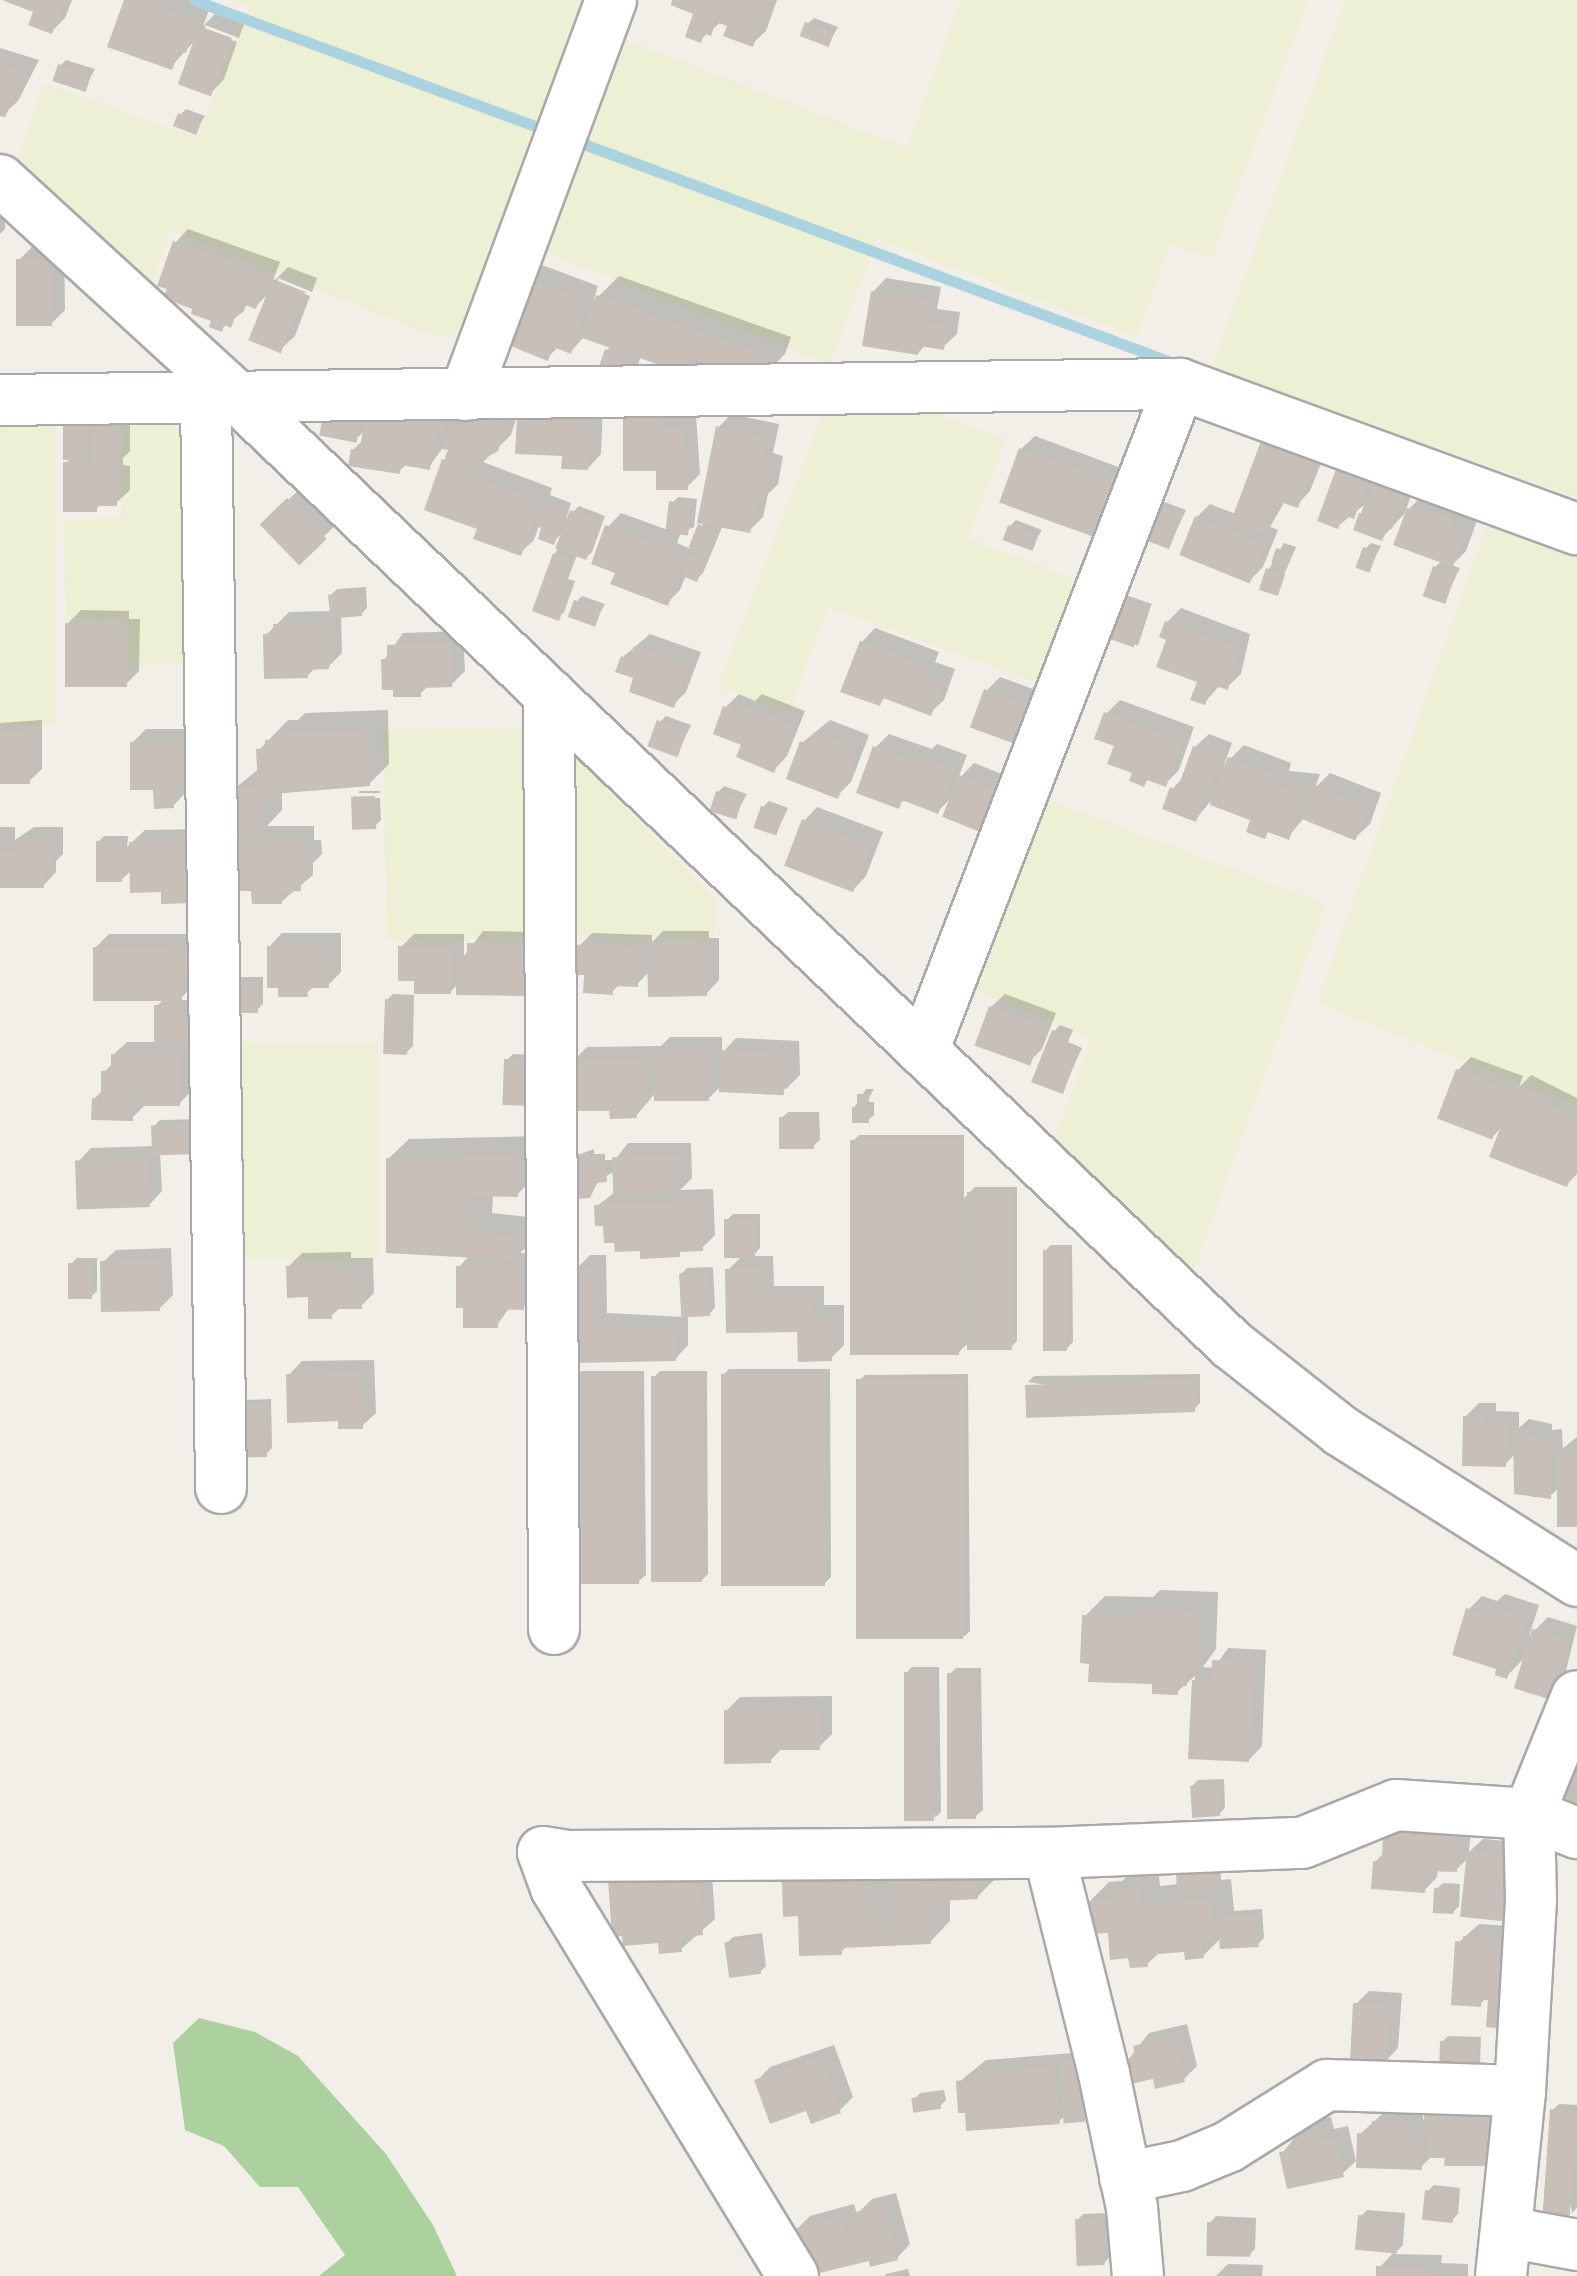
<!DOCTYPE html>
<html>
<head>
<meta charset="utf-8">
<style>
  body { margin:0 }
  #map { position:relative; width:1577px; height:2276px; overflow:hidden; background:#f2efe9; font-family:Figtree,sans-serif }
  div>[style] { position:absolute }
  .farmland>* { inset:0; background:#eef0d5; transform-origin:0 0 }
  .forest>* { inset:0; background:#add19e }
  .shadow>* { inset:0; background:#0003; transform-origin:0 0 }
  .stream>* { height:11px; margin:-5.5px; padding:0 5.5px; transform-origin:5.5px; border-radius:5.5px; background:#aad3df }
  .building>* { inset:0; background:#c7bfb8; transform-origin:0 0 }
  .roads { filter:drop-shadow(2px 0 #a9a9a9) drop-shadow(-2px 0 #a9a9a9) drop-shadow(0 2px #a9a9a9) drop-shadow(0 -2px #a9a9a9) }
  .minor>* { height:50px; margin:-25px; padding:0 25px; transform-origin:25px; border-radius:25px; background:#fff }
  span { translate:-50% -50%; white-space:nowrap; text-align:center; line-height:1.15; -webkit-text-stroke:8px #fff; paint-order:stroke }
</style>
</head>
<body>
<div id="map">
  <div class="farmland">
    <div style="clip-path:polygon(233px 0,587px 0,462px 331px,437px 337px,171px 231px,143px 304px,11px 176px,44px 83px,198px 137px,248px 6px)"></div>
    <div style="clip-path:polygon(960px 0,1309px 0,1211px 259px,1170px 245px,1136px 337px,877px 239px,830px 364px,544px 252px,624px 39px,907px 148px)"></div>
    <div style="clip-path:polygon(1345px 0,1577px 0,1577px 497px,1211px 369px)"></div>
    <div style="clip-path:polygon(908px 403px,1006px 439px,968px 538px,1082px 581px,1041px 684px,828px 607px,789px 713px,718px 686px,824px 410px)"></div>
    <div style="left:56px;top:420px;width:305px;height:56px;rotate:90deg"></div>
    <div style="clip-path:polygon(123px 420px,194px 420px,195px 663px,129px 665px,127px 619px,66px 618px,63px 519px,121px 518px)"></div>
    <div style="clip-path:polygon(1489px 519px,1577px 551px,1577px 1105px,1317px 1003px)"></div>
    <div style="left:529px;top:727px;width:211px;height:146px;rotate:89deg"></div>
    <div style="clip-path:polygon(566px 748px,717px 901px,714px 938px,567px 937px)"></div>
    <div style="clip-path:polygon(1044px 798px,1326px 904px,1190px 1281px,1051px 1147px,1092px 1039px,974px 990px)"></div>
    <div style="left:378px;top:1042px;width:217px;height:145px;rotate:90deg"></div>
  </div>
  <div class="forest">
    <div style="clip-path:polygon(199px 2018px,255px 2032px,298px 2056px,386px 2154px,433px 2225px,457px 2276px,319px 2276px,345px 2255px,298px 2187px,260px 2187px,224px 2146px,185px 2130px,173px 2043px)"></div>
  </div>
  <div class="shadow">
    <div style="clip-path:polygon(8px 0,72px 0,65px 18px,52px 31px,37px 11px)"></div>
    <div style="clip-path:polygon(126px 0,191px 0,210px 7px,203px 26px,215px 14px,244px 24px,239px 38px,205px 25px,205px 31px,237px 42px,224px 79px,211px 93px,197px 38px,171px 67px)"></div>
    <div style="clip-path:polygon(675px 0,777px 0,766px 31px,752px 44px,722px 21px,700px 40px,697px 12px)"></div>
    <div style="clip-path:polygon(814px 18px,838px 27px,829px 43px,807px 24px)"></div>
    <div style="clip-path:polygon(0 48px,39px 60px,18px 101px,4px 114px,0 113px)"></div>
    <div style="clip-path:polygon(66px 60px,95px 69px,84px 89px,60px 66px)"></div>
    <div style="clip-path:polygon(186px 109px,205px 116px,195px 132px,180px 115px)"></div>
    <div style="clip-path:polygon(0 199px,5px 199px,5px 229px,0 234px)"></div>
    <div style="clip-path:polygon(188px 229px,280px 262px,272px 283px,288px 267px,317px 278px,312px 292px,278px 278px,278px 284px,310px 296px,295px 336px,281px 349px,271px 291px,256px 306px,247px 303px,244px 311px,221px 329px,175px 243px)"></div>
    <div style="clip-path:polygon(32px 247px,64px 247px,65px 310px,51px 324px,19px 260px)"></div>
    <div style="clip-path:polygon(542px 265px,598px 286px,593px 302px,619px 276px,791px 337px,785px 354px,765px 374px,641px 356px,634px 375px,607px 350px,612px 346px,585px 336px,571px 351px,558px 347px,547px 358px,529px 279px)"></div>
    <div style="clip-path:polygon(886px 278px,941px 287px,937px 309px,960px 312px,957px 334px,943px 347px,926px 344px,918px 353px,873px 292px)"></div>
    <div style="clip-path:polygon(639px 402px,696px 415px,700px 474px,687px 487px,658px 468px)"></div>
    <div style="clip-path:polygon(533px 405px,603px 407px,601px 454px,588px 468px,520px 419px)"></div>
    <div style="clip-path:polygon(130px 406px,130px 451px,123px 458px,123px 465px,130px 466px,130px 490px,116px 503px,102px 503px,96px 509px,66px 463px,72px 457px,72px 417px)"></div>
    <div style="clip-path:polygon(326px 412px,518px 412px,511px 435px,483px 462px,552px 488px,550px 495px,571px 503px,566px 519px,579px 506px,605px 516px,592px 552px,586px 558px,577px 555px,568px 579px,575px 581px,564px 612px,558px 618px,555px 554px,566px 529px,553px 542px,539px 525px,534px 540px,520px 553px,480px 527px,444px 461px,451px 448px,444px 446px,429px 467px,407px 464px,399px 471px,353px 450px,364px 439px,365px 430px,356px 439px)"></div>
    <div style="clip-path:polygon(731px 414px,779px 424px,773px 453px,783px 456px,778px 484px,768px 494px,763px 517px,750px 530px,723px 525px,703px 573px,697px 579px,686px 575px,680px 590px,667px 603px,618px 571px,608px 527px,621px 513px,668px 530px,672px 503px,678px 497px,697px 499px,694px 527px,681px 532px,677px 543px,691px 549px,704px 522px,718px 428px)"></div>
    <div style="clip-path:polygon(1035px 436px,1129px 471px,1110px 522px,1021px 449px)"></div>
    <div style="clip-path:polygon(1330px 440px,1310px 491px,1297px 505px,1285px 501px,1270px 527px,1278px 530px,1263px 567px,1250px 580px,1197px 517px,1210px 504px,1236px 514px)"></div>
    <div style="clip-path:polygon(1354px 449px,1419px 471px,1405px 513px,1382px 538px,1356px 528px,1364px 505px,1338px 526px)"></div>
    <div style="left:302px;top:487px;width:51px;height:54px;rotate:47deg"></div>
    <div style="clip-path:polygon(1422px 496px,1478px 518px,1466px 551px,1452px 565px,1460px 568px,1444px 601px,1435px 567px,1442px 561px,1409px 509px)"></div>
    <div style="clip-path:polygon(1162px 501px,1186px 510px,1169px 546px,1156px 507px)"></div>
    <div style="clip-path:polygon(1016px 520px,1042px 530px,1031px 548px,1010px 526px)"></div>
    <div style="clip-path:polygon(1284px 543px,1296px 547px,1276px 593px,1269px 569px)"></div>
    <div style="clip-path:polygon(1371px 543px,1381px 546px,1369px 569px,1365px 549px)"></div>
    <div style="clip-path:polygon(366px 587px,367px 608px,361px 614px,341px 615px,342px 653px,328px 667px,316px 667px,307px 676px,266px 635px,289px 612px,332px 611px,331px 595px,337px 589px)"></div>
    <div style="left:1125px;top:595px;width:28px;height:44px;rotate:18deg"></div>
    <div style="clip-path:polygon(582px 596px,605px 604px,594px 624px,576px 602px)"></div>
    <div style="clip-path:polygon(1181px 608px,1250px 634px,1241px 674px,1227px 687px,1220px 685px,1204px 703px,1200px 680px,1169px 638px,1167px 622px)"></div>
    <div style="clip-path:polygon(81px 610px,129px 611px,129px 619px,140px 619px,139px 671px,126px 684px,67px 624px)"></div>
    <div style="clip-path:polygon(875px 628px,939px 652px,935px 662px,955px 669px,944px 700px,930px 713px,886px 697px,879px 703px,862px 642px)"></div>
    <div style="clip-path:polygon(463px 631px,465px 671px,451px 685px,429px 685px,420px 694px,384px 660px,403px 633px)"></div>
    <div style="clip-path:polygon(650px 634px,701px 652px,686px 692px,673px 705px,637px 677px,623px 657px)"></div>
    <div style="clip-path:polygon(1000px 677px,1041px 692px,1028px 729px,986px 691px)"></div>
    <div style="clip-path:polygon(739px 694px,755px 701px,762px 694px,805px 711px,787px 756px,774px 770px,744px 744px,725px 708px)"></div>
    <div style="clip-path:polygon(1120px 700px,1194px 727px,1179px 770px,1165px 784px,1149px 778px,1143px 784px,1117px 745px,1106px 714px)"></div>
    <div style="clip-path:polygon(388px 710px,389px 764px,369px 784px,282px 791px,282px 810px,267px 826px,314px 826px,314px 840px,321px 840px,322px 854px,313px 863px,313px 875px,281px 902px,253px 888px,233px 840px,241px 831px,234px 789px,260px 768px,259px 750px,288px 720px,298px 720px,305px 713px)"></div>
    <div style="clip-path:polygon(666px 716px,691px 725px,677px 754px,660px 722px)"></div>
    <div style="clip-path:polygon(42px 720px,42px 769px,28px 782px,0 782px,0 723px)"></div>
    <div style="clip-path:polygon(830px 720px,869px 735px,851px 782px,837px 796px,802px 743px)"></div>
    <div style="clip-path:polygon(146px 729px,193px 729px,194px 770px,186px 778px,186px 792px,173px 806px,156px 787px,132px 743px)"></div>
    <div style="clip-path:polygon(889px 734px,932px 749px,937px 744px,967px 755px,957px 781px,974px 763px,1009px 777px,994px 816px,955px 794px,938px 811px,906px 798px,898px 806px,876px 747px)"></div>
    <div style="clip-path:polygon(1209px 734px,1232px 743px,1224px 765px,1244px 745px,1291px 763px,1289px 771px,1320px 774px,1315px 788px,1330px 773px,1381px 793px,1370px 824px,1356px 837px,1304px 818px,1288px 837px,1270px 830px,1265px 836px,1254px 819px,1210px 802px,1195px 820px,1172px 789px,1184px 777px,1195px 747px)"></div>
    <div style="clip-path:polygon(724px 786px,747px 794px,735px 816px,718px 792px)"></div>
    <div style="left:380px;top:791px;width:2px;height:21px;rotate:90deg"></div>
    <div style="clip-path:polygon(356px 795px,356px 799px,380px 798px,381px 820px,375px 826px,353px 798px)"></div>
    <div style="clip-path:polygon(769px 801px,788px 808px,776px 834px,763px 807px)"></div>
    <div style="clip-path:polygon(817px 807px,883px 832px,866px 876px,853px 890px,804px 821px)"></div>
    <div style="clip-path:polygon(0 827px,15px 827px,15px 840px,34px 827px,63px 827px,63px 854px,56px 861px,56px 872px,43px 886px,0 886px)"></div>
    <div style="clip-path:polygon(206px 829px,163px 889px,132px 870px,121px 880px,98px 842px,104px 836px,128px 836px,127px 847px,145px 830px)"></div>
    <div style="clip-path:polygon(483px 931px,537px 932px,536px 980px,523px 993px,459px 983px,450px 992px,417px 978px,401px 947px,414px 934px,464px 934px,464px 956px)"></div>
    <div style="clip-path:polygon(663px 931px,709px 931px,709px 938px,719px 938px,719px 980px,706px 994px,650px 971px,637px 984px,620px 984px,612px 992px,579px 946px,592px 933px,652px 935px,652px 942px)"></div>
    <div style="clip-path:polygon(282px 933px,341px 933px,341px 972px,328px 985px,315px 985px,306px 994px,269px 947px)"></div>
    <div style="clip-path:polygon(109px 934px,202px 934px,194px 985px,179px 1000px,193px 1000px,194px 1037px,189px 1042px,193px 1042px,192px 1090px,179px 1104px,146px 1104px,132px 1118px,94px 1099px,104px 1089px,104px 1072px,113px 1063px,113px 1055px,127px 1042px,157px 1042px,157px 1006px,165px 998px,95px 948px)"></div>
    <div style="clip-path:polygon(241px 977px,263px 977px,263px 1004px,257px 1010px,235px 983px)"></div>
    <div style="clip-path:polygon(393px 994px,414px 995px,413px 1046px,407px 1052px,387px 1000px)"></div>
    <div style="clip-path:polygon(1005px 994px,1056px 1013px,1042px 1049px,1028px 1063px,991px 1007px)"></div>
    <div style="clip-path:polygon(1060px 1025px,1073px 1030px,1068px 1042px,1082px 1048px,1062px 1091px,1054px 1031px)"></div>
    <div style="clip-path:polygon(670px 1037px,722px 1037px,722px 1053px,736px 1038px,799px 1041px,800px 1075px,786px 1089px,724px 1083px,708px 1099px,657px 1091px,636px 1116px,612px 1108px,573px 1061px,587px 1047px,661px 1046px)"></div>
    <div style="clip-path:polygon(513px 1054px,534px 1055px,533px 1097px,507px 1060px)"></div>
    <div style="clip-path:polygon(1471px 1057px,1523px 1076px,1519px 1087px,1531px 1075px,1577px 1098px,1577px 1174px,1567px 1184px,1504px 1125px,1492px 1137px,1458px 1070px)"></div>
    <div style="clip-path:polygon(866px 1089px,874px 1089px,867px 1102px,874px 1102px,874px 1115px,867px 1121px,854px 1108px)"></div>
    <div style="clip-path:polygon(788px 1112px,819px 1112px,820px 1140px,813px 1146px,782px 1118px)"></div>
    <div style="clip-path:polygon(200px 1119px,160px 1152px,162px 1191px,149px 1205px,78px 1162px,91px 1148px,154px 1146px,154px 1126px,160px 1120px)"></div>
    <div style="clip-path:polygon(859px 1135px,964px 1135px,964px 1198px,975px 1187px,1017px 1187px,1017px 1341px,1011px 1347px,969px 1342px,958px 1353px,853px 1141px)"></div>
    <div style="clip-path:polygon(537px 1136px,537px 1174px,517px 1195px,493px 1194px,492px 1213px,537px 1218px,537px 1237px,520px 1253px,536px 1254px,536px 1294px,523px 1307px,510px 1307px,497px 1325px,459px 1267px,470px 1255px,388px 1159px,409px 1139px)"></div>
    <div style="clip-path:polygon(628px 1143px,691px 1143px,692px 1178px,680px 1190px,713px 1189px,715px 1235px,701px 1249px,643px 1248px,597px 1206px,615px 1192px,615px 1171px,599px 1180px,589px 1196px,578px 1155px,594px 1149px,594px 1154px,605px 1154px,605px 1160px,615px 1160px)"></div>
    <div style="clip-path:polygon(733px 1214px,760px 1214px,760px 1248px,753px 1256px,773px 1256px,774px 1286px,824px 1286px,824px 1305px,844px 1305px,844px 1345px,831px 1358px,800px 1329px,729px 1330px,728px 1270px,743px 1255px,727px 1220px)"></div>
    <div style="clip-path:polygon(1051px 1245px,1072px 1245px,1073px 1342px,1067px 1348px,1045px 1251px)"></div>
    <div style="clip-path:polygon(171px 1248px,173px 1295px,159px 1309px,102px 1263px,116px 1250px)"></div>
    <div style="clip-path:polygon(351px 1252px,351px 1258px,373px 1258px,374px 1293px,361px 1306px,341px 1307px,331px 1316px,288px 1267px,302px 1253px)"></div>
    <div style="clip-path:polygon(590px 1255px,606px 1255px,607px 1313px,684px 1317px,681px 1274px,687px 1268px,713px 1267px,715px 1308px,709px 1314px,688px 1315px,688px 1345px,675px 1359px,577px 1360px,576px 1269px)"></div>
    <div style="clip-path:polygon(77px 1258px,97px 1258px,97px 1291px,91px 1297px,71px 1264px)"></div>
    <div style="clip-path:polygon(374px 1360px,376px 1413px,362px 1426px,340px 1419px,289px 1375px,302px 1361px)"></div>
    <div style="clip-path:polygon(729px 1369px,830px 1369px,831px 1577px,825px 1583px,723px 1375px)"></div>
    <div style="clip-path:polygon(581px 1371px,644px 1371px,646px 1575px,639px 1581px,575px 1377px)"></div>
    <div style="clip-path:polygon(660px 1371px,707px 1371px,708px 1574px,702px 1580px,654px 1377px)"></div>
    <div style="clip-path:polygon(968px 1374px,970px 1631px,964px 1637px,859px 1381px,865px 1375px)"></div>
    <div style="clip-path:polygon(1200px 1374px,1200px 1403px,1194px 1409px,1028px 1382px,1034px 1376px)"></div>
    <div style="clip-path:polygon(271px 1399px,272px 1448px,266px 1454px,239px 1455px,244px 1400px)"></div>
    <div style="clip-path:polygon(1479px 1403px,1496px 1403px,1496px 1411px,1519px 1412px,1519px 1428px,1529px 1419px,1552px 1424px,1552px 1430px,1562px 1429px,1563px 1448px,1577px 1437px,1577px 1525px,1560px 1487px,1550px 1496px,1532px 1497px,1516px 1453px,1505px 1464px,1465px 1417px)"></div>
    <div style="clip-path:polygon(1160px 1590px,1218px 1592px,1216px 1649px,1203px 1667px,1214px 1668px,1228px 1648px,1266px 1650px,1262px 1746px,1249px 1760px,1191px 1757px,1195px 1676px,1177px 1692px,1155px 1682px,1084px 1617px,1105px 1596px,1153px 1597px)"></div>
    <div style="clip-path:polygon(1505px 1594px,1539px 1605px,1529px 1636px,1548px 1617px,1577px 1626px,1563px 1683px,1549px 1697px,1526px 1656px,1507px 1676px,1468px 1610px,1482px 1596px,1497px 1601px)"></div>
    <div style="clip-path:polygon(912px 1667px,939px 1667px,941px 1812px,935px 1818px,906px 1673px)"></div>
    <div style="clip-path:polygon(956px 1668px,981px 1668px,983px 1810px,976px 1816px,950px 1674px)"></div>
    <div style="clip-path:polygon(832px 1696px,832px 1734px,819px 1747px,783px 1747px,770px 1761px,726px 1711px,740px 1697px)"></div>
    <div style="clip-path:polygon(1224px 1779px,1225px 1808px,1219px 1814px,1192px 1786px,1198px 1780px)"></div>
    <div style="clip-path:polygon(1471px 1826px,1469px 1852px,1483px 1839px,1530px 1843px,1524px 1905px,1469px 1857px,1456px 1870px,1438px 1869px,1437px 1877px,1424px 1891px,1375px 1862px,1385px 1852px,1386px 1834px)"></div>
    <div style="clip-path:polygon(711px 1860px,715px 1919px,681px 1949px,661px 1940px)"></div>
    <div style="clip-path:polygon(805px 1863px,998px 1876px,977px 1897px,950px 1898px,950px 1921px,930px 1942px,848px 1945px,841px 1952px,800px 1914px,784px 1883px)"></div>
    <div style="clip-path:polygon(1220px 1865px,1221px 1880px,1231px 1879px,1234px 1911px,1262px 1909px,1264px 1938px,1258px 1944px,1222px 1937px,1203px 1956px,1186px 1949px,1160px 1952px,1147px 1964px,1130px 1955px,1088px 1903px,1109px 1882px,1122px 1881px,1134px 1870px,1158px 1867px,1160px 1886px,1179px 1884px)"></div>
    <div style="clip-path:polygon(1443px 1883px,1460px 1884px,1459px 1906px,1453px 1912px,1437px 1889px)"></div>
    <div style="clip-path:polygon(1479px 1924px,1526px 1927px,1490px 1994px,1480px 2004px,1458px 1943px)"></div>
    <div style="clip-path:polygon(762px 1933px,766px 1966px,760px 1972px,727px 1943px,733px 1937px)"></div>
    <div style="clip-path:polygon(1369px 1991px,1402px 1993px,1398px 2048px,1385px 2062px,1356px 2004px)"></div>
    <div style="clip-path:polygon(1187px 2024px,1197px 2066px,1184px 2079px,1155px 2076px,1128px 2060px,1149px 2033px)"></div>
    <div style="clip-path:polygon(1448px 2036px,1481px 2037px,1480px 2064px,1474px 2070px,1442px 2042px)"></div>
    <div style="clip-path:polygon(834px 2045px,853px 2097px,840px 2110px,808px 2108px,757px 2081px,770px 2067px)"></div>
    <div style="clip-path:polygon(1086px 2052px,1091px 2114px,1085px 2120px,1066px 2115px,1059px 2121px,959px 2082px,986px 2060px)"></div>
    <div style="clip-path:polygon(944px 2090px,946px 2100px,940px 2106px,914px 2100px,920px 2093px)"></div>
    <div style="clip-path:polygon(1440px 2102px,1509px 2110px,1447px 2156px,1432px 2156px,1421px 2167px,1360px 2134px,1388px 2109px,1423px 2110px,1423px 2120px)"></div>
    <div style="clip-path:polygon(1559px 2104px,1577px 2105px,1577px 2208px,1572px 2213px,1553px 2110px)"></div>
    <div style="clip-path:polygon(1331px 2117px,1334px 2129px,1348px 2126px,1356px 2161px,1342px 2174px,1282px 2153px,1309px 2121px)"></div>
    <div style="clip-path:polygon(1434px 2185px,1460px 2188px,1458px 2214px,1452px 2220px,1428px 2191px)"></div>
    <div style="clip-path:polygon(896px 2193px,910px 2244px,897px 2258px,797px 2229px,810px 2216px,854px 2204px,857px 2214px,872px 2199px)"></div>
    <div style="clip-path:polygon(1367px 2210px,1405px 2213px,1403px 2245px,1394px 2254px,1442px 2255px,1441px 2263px,1468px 2264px,1468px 2276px,1378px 2276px,1379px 2268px,1395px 2251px,1361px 2216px)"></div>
    <div style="clip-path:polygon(1108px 2213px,1110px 2257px,1104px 2263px,1077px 2221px,1083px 2214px)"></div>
    <div style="clip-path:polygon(1216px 2216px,1256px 2218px,1255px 2249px,1249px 2255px,1210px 2223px)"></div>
    <div style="clip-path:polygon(1228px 2264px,1263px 2265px,1262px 2276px,1216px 2276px)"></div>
    <div style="clip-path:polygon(908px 2269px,910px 2276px,884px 2276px,886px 2274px)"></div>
  </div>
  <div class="stream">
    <div style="left:194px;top:0;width:381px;rotate:20.3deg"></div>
    <div style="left:573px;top:140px;width:646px;rotate:20.37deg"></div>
  </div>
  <div class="building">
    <div style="clip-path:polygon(2px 0,65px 0,52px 34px,28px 25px,33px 12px)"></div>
    <div style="clip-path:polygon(124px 0,142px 0,198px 20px,186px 53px,179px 51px,172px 70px,107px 47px)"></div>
    <div style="clip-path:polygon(672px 0,770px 0,753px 47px,723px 36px,727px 26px,716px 22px,711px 36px,704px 33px,701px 43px,685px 37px,693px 14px,671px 5px)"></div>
    <div style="left:805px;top:22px;width:31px;height:15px;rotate:21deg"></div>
    <div style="left:199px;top:26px;width:35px;height:62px;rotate:20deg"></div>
    <div style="clip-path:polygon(0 64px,27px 74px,5px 117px,0 116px)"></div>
    <div style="left:58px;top:64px;width:35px;height:18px;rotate:18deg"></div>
    <div style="left:178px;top:113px;width:25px;height:14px;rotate:21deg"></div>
    <div style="clip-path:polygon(173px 241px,268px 275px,256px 309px,240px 303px,231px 328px,224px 325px,222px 332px,209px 327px,211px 321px,191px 314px,192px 309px,163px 298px,167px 289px,157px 286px)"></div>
    <div style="left:16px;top:259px;width:36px;height:67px"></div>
    <div style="clip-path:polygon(527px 278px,586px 299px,571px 354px,553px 347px,548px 361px,503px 343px)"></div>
    <div style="left:273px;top:279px;width:35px;height:66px;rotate:22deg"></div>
    <div style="clip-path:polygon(871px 291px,929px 300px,925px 322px,947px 325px,944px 350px,920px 346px,918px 355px,862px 346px)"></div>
    <div style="clip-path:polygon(596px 295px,773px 357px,766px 377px,700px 379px,582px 338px)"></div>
    <div style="clip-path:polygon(605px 349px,637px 360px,629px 384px,594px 381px)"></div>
    <div style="clip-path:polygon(463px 410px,507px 425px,498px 451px,471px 466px,445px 457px,448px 450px,442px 449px,454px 414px)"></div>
    <div style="left:324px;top:411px;width:38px;height:25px;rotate:11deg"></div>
    <div style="clip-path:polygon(551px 412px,578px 413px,577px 419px,591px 420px,588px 470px,561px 469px,562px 456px,515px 454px,517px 418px,551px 420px)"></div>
    <div style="clip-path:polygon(446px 413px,443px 434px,436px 432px,430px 470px,401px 465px,400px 474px,348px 466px,351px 449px,360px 450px,365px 415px)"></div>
    <div style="clip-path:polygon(623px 415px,661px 415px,661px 428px,683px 428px,688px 490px,656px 490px,656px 471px,623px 471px)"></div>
    <div style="clip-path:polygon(92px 418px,117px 419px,118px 467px,111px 468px,111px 478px,117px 478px,117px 506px,97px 506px,97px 512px,63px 512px,63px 462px,82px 462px,82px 467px,92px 468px)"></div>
    <div style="left:87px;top:421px;width:39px;height:24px;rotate:90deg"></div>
    <div style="clip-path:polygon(716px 426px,767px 437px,761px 467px,771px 469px,765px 500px,757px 499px,750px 533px,697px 523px)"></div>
    <div style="clip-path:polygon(1264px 433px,1318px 454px,1298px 508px,1278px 501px,1266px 534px,1231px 521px)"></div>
    <div style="left:1019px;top:448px;width:104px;height:58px;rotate:20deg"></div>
    <div style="clip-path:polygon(442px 459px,473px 471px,471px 476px,541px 501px,521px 556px,473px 539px,477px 529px,424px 510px)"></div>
    <div style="clip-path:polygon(1339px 461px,1371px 473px,1354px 519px,1343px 515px,1338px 529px,1317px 521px)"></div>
    <div style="clip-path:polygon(1377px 474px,1407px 484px,1392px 529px,1387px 528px,1382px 541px,1353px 530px,1359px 513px,1364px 515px)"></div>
    <div style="left:287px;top:498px;width:57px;height:38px;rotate:46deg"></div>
    <div style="clip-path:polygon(544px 501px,567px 509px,554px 545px,538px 539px,541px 528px,535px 526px)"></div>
    <div style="left:669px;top:501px;width:23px;height:32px;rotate:7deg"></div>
    <div style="left:1154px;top:505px;width:30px;height:36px;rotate:21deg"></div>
    <div style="clip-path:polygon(1407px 508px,1454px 518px,1451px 526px,1466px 531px,1453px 567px,1393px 545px)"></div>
    <div style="left:570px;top:510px;width:33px;height:41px;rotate:21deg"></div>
    <div style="left:1195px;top:516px;width:76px;height:42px;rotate:22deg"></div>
    <div style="left:698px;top:524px;width:22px;height:25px;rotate:22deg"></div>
    <div style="clip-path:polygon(605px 525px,668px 548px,663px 562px,681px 569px,668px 606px,610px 584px,615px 573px,591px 564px)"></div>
    <div style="left:1008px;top:525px;width:32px;height:16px;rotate:20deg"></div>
    <div style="left:1363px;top:547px;width:15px;height:22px;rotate:20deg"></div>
    <div style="left:1276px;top:548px;width:16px;height:15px;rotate:18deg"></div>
    <div style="clip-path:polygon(670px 549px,705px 561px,697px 582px,682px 576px,685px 568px,666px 561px)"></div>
    <div style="clip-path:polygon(553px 553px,573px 560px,564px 585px,571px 587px,559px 621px,532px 611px)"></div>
    <div style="left:1433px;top:566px;width:24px;height:32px;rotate:19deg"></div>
    <div style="left:1266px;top:568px;width:20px;height:23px;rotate:18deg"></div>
    <div style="left:360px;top:592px;width:24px;height:32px;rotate:85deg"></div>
    <div style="left:574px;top:600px;width:29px;height:18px;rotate:20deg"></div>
    <div style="left:1117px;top:600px;width:32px;height:39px;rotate:20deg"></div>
    <div style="clip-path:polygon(1165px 621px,1238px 647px,1228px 690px,1213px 685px,1205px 705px,1190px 700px,1197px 682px,1156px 667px,1166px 640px,1159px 637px)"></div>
    <div style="clip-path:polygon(65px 623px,117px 623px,117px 631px,127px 631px,127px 687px,65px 687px)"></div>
    <div style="clip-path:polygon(273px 624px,329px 624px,329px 669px,308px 670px,308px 678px,264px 679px,263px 634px,274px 633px)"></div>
    <div style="clip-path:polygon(860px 641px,927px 666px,923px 675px,944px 683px,931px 716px,883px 698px,880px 706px,840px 692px)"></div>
    <div style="clip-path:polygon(451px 643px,452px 687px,421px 688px,421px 697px,393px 697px,393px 690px,382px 690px,381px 659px,387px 659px,387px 645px)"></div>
    <div style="clip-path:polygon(634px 646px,689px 666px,674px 708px,629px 692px,633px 678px,615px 672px,621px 656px,629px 659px)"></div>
    <div style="left:984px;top:689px;width:49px;height:41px;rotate:20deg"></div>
    <div style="clip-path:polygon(723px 706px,743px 714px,746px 706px,793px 725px,774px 773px,736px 757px,741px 745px,713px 734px)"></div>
    <div style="clip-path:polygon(1104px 712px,1183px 741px,1166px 787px,1147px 780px,1144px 787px,1129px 781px,1132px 773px,1107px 764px,1114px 746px,1094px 739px)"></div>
    <div style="left:657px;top:720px;width:32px;height:28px;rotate:20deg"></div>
    <div style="clip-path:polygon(368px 730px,370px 786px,261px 795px,263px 833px,234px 834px,232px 788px,258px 787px,256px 749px,265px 748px,265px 740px,282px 739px,282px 733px)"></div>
    <div style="left:0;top:732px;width:30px;height:52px"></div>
    <div style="clip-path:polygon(814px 732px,857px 748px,838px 799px,786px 779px,800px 741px,810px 745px)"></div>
    <div style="clip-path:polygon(181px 741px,181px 786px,173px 786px,174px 808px,154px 809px,153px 790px,130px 790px,130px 742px)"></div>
    <div style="clip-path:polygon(873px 746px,919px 762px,922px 756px,955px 769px,938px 814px,902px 800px,899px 809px,856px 793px)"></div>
    <div style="clip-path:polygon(1193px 746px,1221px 757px,1196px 822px,1162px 809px,1170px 787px,1177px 790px)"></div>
    <div style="clip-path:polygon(1228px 757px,1280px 777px,1277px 784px,1290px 789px,1293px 782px,1308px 788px,1289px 840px,1268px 832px,1265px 839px,1246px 832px,1250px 820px,1210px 805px)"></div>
    <div style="left:959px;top:775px;width:41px;height:45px;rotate:22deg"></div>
    <div style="left:1314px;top:785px;width:59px;height:36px;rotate:22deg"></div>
    <div style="left:716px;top:791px;width:28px;height:21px;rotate:18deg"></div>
    <div style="left:375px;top:796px;width:33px;height:24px;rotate:88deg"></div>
    <div style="left:761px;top:806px;width:24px;height:23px;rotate:19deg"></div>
    <div style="left:802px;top:819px;width:74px;height:50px;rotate:21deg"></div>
    <div style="clip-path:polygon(301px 838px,301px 853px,309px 853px,309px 870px,301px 870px,301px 891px,281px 892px,282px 904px,252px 904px,251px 891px,231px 891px,230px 839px)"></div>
    <div style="clip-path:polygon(18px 839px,50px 839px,51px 870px,44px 870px,44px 888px,0 888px,0 853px,19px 852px)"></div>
    <div style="left:96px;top:841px;width:26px;height:41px"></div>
    <div style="clip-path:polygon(129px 842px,193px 842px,194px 903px,161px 904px,161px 892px,130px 893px)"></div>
    <div style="clip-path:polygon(467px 943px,525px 945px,524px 996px,456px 995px,456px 960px,467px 961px)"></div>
    <div style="clip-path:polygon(647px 943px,696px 943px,697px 951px,706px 951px,707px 996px,648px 997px)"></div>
    <div style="clip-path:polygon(328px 945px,329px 988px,307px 988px,308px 997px,278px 997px,278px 988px,267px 988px,267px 946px)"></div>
    <div style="clip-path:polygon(576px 945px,639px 947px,638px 987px,613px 986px,613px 995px,583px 993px,584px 975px,575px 975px)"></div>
    <div style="clip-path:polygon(189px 946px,190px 975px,182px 975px,182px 1001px,93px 1001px,93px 947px)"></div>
    <div style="clip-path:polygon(398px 946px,452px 947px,451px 994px,414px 994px,414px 981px,398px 981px)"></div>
    <div style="left:233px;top:982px;width:25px;height:31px"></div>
    <div style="left:385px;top:999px;width:24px;height:55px;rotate:2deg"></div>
    <div style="left:154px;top:1005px;width:34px;height:41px"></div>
    <div style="left:989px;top:1006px;width:59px;height:42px;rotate:20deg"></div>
    <div style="clip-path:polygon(1052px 1030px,1068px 1036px,1064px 1048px,1078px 1054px,1063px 1094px,1031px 1082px)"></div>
    <div style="left:654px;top:1049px;width:55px;height:52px"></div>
    <div style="left:721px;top:1050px;width:65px;height:42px;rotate:3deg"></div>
    <div style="clip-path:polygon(111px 1054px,180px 1055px,180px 1106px,139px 1106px,139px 1090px,133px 1090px,133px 1121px,91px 1120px,92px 1098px,101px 1098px,101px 1071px,111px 1071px)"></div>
    <div style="left:504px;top:1059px;width:25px;height:46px;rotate:2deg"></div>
    <div style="clip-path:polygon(647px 1059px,648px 1103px,636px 1102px,637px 1118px,610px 1119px,609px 1111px,572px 1111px,571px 1060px)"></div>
    <div style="left:1456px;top:1069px;width:59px;height:53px;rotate:21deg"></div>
    <div style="clip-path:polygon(1516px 1087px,1539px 1095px,1537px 1101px,1577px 1116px,1577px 1161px,1567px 1187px,1489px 1157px)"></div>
    <div style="left:857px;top:1094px;width:12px;height:9px"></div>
    <div style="left:852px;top:1107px;width:17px;height:16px"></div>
    <div style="left:779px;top:1117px;width:35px;height:32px"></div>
    <div style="left:195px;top:1124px;width:30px;height:44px;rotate:88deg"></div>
    <div style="left:850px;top:1140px;width:109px;height:215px"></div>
    <div style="clip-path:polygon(575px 1154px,589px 1154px,589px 1159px,600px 1159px,600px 1165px,606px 1165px,607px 1182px,597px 1183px,590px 1198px,577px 1199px)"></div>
    <div style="clip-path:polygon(464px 1155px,518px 1155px,518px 1197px,466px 1196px,465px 1214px,473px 1214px,473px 1232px,517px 1237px,517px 1260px,386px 1253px,386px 1158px,464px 1159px)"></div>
    <div style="left:679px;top:1155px;width:38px;height:67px;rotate:88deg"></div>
    <div style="left:148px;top:1158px;width:49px;height:73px;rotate:88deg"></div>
    <div style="left:967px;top:1192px;width:45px;height:158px"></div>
    <div style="clip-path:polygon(701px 1201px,703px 1251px,680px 1252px,680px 1257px,640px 1259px,640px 1251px,615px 1252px,614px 1243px,604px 1243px,603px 1226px,595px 1226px,594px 1205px)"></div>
    <div style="left:724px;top:1219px;width:31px;height:39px"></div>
    <div style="left:1043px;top:1250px;width:24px;height:101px"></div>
    <div style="left:159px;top:1260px;width:51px;height:59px;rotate:89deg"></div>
    <div style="left:68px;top:1263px;width:24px;height:36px"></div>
    <div style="clip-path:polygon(338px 1265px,338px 1270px,361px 1270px,362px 1309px,332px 1309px,332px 1319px,308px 1319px,308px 1297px,287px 1298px,286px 1266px)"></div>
    <div style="clip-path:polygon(456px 1266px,524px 1266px,524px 1310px,498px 1309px,498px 1328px,463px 1328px,463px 1308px,456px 1308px)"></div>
    <div style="clip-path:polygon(574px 1267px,594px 1267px,594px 1326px,675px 1330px,676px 1361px,575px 1363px)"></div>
    <div style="clip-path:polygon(761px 1268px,761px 1298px,812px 1298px,812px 1318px,831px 1317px,832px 1361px,798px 1362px,797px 1332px,726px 1333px,725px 1269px)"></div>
    <div style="left:708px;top:1272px;width:44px;height:29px;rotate:87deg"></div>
    <div style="clip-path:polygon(361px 1372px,363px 1429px,338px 1429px,338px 1421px,287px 1423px,286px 1374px)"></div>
    <div style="left:721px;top:1374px;width:104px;height:212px"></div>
    <div style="left:573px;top:1376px;width:66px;height:208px"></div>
    <div style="left:651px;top:1376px;width:51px;height:206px"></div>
    <div style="left:963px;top:1379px;width:260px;height:107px;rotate:90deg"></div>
    <div style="left:1194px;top:1379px;width:33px;height:169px;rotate:88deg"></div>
    <div style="left:266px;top:1404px;width:53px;height:30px;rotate:89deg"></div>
    <div style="clip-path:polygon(1463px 1416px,1484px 1416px,1483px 1424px,1507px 1424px,1506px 1467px,1462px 1466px)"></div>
    <div style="clip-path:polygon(1513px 1431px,1529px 1431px,1529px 1436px,1539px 1436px,1539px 1442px,1550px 1442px,1551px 1499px,1514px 1494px)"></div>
    <div style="left:1557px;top:1450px;width:20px;height:77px"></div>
    <div style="clip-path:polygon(1489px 1606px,1527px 1618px,1507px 1679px,1495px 1675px,1496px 1669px,1452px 1655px,1466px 1608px,1486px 1615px)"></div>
    <div style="clip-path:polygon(1137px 1609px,1198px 1611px,1197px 1672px,1187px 1672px,1187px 1686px,1178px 1686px,1178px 1695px,1152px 1694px,1152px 1684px,1088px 1682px,1089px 1664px,1080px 1663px,1082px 1615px,1137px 1617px)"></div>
    <div style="left:1532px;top:1629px;width:39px;height:62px;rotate:17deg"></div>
    <div style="clip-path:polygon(1212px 1660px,1254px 1662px,1249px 1762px,1188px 1759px,1192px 1680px,1211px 1681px)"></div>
    <div style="left:904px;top:1672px;width:30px;height:149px"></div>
    <div style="left:947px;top:1673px;width:29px;height:146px"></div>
    <div style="clip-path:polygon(820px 1709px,820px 1750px,771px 1750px,771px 1763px,724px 1764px,724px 1710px)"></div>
    <div style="clip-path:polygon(1577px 1754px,1577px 1825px,1555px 1817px)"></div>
    <div style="left:1218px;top:1784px;width:32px;height:28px;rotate:86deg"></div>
    <div style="clip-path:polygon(1441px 1820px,1440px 1837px,1459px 1838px,1457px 1872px,1426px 1871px,1425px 1893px,1371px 1889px,1373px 1861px,1382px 1862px,1383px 1832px)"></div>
    <div style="left:1467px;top:1851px;width:51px;height:66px;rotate:6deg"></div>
    <div style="clip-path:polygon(977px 1865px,978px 1899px,940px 1901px,941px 1910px,930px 1910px,931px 1944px,842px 1948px,842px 1955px,799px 1956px,798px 1916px,783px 1917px,782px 1882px,858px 1880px,858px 1887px,872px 1886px,873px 1914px,881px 1914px,882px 1934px,890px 1933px,888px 1868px)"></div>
    <div style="clip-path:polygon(1215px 1870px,1216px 1886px,1199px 1887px,1199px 1895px,1177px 1896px,1176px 1871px)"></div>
    <div style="clip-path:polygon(699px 1873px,703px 1935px,681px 1937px,682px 1952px,659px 1954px,658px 1943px,623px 1946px,622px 1936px,612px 1937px,608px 1879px)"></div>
    <div style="clip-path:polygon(1139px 1886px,1140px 1905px,1211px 1898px,1215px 1944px,1203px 1945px,1204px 1958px,1185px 1960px,1184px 1952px,1147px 1955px,1148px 1967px,1130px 1968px,1128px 1958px,1110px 1960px,1108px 1933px,1089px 1934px,1086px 1902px,1112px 1899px,1111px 1889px)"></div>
    <div style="left:1434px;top:1888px;width:21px;height:25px;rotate:3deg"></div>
    <div style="left:1257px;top:1914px;width:33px;height:39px;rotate:87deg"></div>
    <div style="clip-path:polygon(1463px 1936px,1514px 1939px,1507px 2029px,1486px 2027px,1488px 2000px,1481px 2000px,1481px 2007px,1451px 2005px,1455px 1941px,1463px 1942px)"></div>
    <div style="left:756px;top:1938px;width:36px;height:32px;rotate:82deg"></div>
    <div style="left:1353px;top:2003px;width:37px;height:58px;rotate:3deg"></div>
    <div style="clip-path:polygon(1174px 2036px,1185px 2082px,1155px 2089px,1153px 2079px,1131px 2084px,1125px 2060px,1136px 2057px,1133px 2046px)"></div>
    <div style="left:1440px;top:2041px;width:36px;height:31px;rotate:2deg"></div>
    <div style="clip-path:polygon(821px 2057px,841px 2113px,811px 2124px,806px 2111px,770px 2124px,754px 2080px)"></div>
    <div style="left:1081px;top:2057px;width:65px;height:22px;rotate:86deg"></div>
    <div style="clip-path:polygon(1055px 2066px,1060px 2124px,966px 2131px,965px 2113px,958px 2113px,956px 2081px,970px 2080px,970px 2073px)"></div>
    <div style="left:939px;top:2094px;width:15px;height:28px;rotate:82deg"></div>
    <div style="left:1550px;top:2109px;width:27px;height:105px;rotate:4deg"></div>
    <div style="clip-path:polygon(1424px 2115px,1485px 2115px,1485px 2123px,1496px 2123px,1496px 2166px,1444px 2166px,1445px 2158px,1430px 2158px)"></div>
    <div style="clip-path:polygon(1372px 2121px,1411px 2122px,1410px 2137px,1422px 2138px,1422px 2170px,1356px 2168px,1357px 2133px,1372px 2134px)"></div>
    <div style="clip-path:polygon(1318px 2129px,1321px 2141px,1335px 2138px,1344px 2177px,1287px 2189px,1279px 2152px,1296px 2149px,1293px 2134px)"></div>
    <div style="left:1425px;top:2190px;width:31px;height:30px;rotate:6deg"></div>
    <div style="clip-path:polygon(883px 2204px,898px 2260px,870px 2267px,869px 2261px,807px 2276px,794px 2229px,841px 2216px,846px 2232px,852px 2231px,849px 2219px,857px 2217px,856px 2212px)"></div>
    <div style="left:1358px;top:2215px;width:42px;height:35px;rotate:5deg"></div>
    <div style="left:1103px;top:2218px;width:47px;height:28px;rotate:88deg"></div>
    <div style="left:1207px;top:2222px;width:44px;height:34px;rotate:1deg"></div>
    <div style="left:1376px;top:2266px;width:53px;height:10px;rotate:1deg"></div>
  </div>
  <div class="roads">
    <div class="minor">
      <div style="left:0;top:180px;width:323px;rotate:42.5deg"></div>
      <div style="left:238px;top:398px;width:1371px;rotate:43.61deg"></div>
      <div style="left:1231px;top:1344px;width:140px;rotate:38.3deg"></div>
      <div style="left:1341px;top:1431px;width:280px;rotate:32.4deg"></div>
      <div style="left:1180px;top:384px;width:423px;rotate:20.1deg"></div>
      <div style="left:465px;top:395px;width:421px;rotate:-69.7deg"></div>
      <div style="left:206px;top:398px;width:1090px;rotate:89.21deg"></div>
      <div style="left:0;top:400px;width:1180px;rotate:-0.78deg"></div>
      <div style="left:1180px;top:384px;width:715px;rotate:111.07deg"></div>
      <div style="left:549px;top:694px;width:935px;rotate:89.69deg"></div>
      <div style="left:1049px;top:1853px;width:228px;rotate:76deg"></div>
      <div style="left:1104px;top:2074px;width:137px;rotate:78.2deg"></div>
      <div style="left:1132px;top:2208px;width:68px;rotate:85deg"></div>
      <div style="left:1125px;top:2178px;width:58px;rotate:-11.9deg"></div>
      <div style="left:1182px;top:2166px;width:50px;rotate:-22.4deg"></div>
      <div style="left:1228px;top:2147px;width:117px;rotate:-32.1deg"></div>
      <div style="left:1327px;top:2085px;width:193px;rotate:1.8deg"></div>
      <div style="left:1507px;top:2232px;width:71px;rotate:10.5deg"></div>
      <div style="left:793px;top:2276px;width:455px;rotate:-121.4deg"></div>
      <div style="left:556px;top:1888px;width:38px;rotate:-110deg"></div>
      <div style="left:543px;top:1852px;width:25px;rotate:9deg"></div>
      <div style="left:568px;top:1856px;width:481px;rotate:-0.4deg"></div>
      <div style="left:1049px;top:1853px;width:253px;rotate:-2.3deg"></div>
      <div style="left:1302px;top:1843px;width:101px;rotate:-22deg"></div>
      <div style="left:1396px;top:1805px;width:133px;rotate:3.9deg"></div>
      <div style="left:1529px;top:1814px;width:52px;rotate:21.6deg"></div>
      <div style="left:1501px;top:2276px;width:186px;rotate:-84.1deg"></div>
      <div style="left:1520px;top:2091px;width:192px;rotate:-86.7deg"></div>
      <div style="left:1531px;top:1899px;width:85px;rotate:-91.3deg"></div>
      <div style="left:1529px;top:1814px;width:127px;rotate:-67.9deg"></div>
    </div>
  </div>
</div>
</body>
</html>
